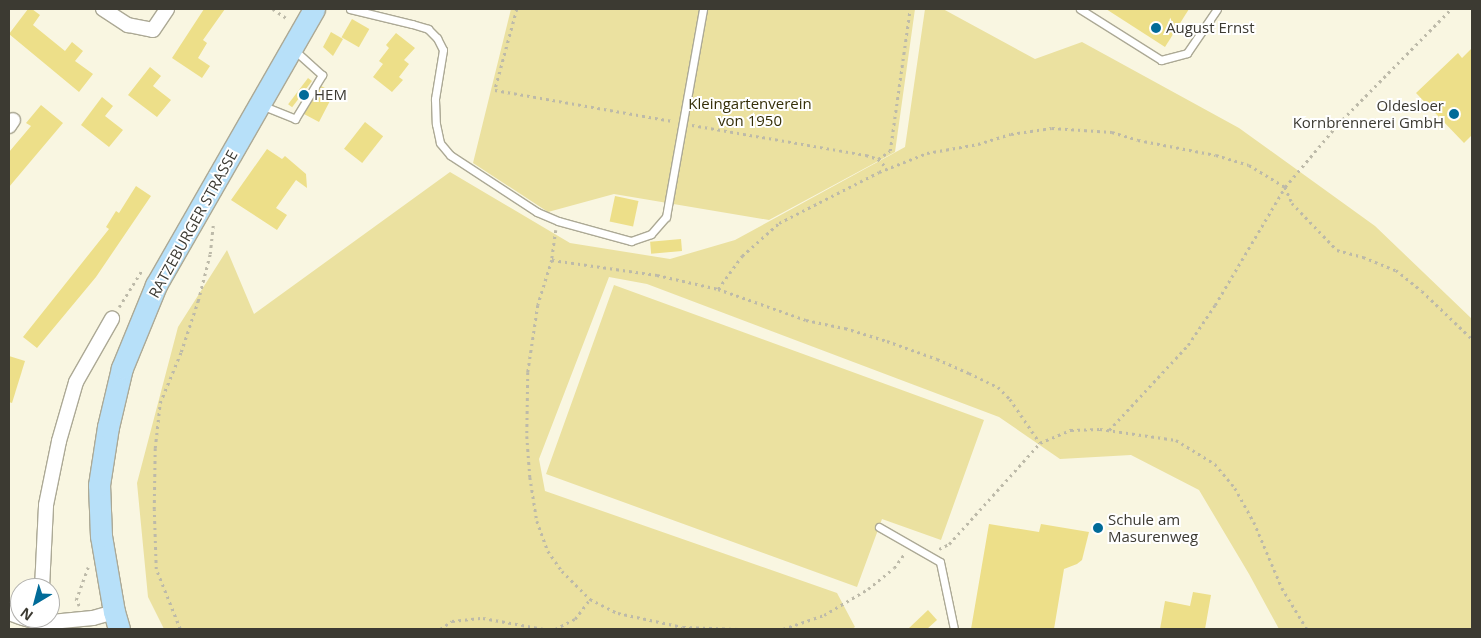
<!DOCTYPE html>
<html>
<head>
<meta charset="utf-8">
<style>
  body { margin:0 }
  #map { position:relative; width:1481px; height:638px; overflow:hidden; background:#f9f6e1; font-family:"Open Sans",sans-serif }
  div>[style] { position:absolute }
  .green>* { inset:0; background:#ebe1a0 }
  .building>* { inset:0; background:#eddf89; transform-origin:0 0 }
  .path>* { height:2.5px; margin-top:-1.25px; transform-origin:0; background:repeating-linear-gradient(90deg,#bdbaa9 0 2.5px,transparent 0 6.5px) }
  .roads { filter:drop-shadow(1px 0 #aca995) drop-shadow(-1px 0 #aca995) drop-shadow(0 1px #aca995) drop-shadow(0 -1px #aca995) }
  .lane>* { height:7px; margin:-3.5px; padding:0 3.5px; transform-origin:3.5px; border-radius:3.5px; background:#fff }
  .street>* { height:14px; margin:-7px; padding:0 7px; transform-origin:7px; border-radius:7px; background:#fff }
  .primary>* { height:21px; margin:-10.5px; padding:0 10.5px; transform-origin:10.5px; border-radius:10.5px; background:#b7e0f9 }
  .dots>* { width:14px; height:14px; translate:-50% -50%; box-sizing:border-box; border:2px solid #fff; border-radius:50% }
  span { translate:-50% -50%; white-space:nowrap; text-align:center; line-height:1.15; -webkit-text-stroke:4px #fff; paint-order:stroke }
  .poi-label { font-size:15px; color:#3c3a32 }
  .left { translate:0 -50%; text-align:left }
  .right { translate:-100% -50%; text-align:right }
  .park-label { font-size:15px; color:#352f08 }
  .street-label { font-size:15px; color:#3c3a32 }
  .frame { position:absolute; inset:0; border:10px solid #3c3a32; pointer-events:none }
  .north { position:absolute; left:10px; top:578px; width:50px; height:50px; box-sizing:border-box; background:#fff; border:1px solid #b1b0ad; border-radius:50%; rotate:217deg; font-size:14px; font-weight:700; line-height:20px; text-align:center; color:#3c3a32 }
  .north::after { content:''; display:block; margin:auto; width:18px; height:22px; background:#016b98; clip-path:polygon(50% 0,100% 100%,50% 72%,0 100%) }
</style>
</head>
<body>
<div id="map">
  <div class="green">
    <div style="clip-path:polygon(511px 9px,915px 9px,895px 152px,769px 220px,614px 194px,548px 212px,473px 163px)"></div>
    <div style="clip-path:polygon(925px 9px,943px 9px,1035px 59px,1082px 42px,1239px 128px,1375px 226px,1472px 319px,1472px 629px,1279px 629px,1249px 574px,1199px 490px,1131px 455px,1060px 459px,999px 417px,647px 284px,609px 277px,539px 459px,545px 491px,837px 593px,855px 627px,852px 629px,164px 629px,148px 597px,137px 483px,178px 327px,227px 250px,254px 314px,450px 172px,570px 243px,670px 259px,735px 240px,905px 147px)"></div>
    <div style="clip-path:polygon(614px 285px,984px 420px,941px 540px,882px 519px,857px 587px,546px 474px)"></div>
  </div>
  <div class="building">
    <div style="clip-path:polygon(28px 9px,32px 9px,40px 15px,33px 25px,65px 51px,72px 42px,83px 51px,75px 61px,93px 74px,79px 92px,9px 34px)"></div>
    <div style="clip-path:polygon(204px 9px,225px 9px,203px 40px,207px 43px,198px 58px,210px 66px,202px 78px,172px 58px)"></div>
    <div style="clip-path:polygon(1106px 9px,1189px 9px,1165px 47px)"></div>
    <div style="left:352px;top:19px;width:20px;height:21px;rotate:30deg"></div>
    <div style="clip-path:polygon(331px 32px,343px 39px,333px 56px,323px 47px)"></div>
    <div style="clip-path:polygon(396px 33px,415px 48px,404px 60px,409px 64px,399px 77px,403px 80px,392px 92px,373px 77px,383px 64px,379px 61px,389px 48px,386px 45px)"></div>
    <div style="clip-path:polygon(1472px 48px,1472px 135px,1464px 143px,1416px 93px,1458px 53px,1462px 58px)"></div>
    <div style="clip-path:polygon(150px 67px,161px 76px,153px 86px,171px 100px,157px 117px,128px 95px)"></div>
    <div style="left:308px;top:78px;width:5px;height:33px;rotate:37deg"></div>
    <div style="clip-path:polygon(321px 86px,325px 88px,323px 91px,332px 97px,319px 122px,304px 114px)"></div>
    <div style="clip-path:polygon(102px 97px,113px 106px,105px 116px,123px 130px,109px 147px,81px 125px)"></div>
    <div style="clip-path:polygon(41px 105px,63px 123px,9px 187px,9px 152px,31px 126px,26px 123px)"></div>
    <div style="left:365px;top:122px;width:23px;height:34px;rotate:38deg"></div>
    <div style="clip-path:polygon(267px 149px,282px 159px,285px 156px,306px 174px,307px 188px,296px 180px,276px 208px,287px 215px,277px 230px,231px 200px)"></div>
    <div style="clip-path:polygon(136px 186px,151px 196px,96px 277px,37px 348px,23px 337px,109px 229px,106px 227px,116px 211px,119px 213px)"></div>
    <div style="left:615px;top:196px;width:24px;height:26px;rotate:12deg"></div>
    <div style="left:681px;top:239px;width:12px;height:31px;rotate:85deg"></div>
    <div style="clip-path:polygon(9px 356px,25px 361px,12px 403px,9px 402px)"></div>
    <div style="clip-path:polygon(989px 524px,1039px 532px,1041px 524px,1089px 532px,1082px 560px,1077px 564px,1064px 569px,1054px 629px,971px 629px)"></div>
    <div style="clip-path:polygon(1193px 592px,1211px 595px,1205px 629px,1160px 629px,1165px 601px,1190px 606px)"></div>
    <div style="clip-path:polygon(928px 610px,937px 620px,927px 629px,908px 629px)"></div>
  </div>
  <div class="path">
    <div style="left:273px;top:9px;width:18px;rotate:34deg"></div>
    <div style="left:517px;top:9px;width:84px;rotate:105.2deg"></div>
    <div style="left:495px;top:90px;width:180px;rotate:9.9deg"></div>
    <div style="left:692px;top:125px;width:177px;rotate:9.8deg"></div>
    <div style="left:866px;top:155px;width:13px;rotate:18deg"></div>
    <div style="left:878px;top:159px;width:13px;rotate:45deg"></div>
    <div style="left:878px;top:159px;width:14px;rotate:-34deg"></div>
    <div style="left:890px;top:151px;width:143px;rotate:-82deg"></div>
    <div style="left:556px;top:230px;width:30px;rotate:98deg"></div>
    <div style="left:552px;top:260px;width:47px;rotate:107.3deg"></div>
    <div style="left:538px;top:305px;width:68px;rotate:98.5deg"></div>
    <div style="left:528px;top:372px;width:64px;rotate:90.9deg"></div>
    <div style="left:527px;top:436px;width:41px;rotate:85.8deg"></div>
    <div style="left:530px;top:477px;width:45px;rotate:81deg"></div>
    <div style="left:537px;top:521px;width:32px;rotate:70deg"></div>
    <div style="left:548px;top:551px;width:24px;rotate:55deg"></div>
    <div style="left:562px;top:571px;width:40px;rotate:45deg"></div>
    <div style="left:590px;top:599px;width:31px;rotate:27deg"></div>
    <div style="left:618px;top:613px;width:66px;rotate:12.2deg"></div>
    <div style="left:683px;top:627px;width:56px;rotate:2deg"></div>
    <div style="left:552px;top:260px;width:106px;rotate:8.1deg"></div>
    <div style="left:657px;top:275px;width:63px;rotate:12.9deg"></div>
    <div style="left:718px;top:289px;width:41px;rotate:-54deg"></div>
    <div style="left:742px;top:256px;width:50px;rotate:-41.7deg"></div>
    <div style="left:779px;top:223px;width:112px;rotate:-27deg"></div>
    <div style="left:879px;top:172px;width:52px;rotate:-21.6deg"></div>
    <div style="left:927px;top:153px;width:52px;rotate:-10deg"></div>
    <div style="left:978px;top:144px;width:34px;rotate:-17deg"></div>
    <div style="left:1011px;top:134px;width:41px;rotate:-8.3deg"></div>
    <div style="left:1052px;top:128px;width:60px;rotate:3.8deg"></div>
    <div style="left:1112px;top:132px;width:27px;rotate:17deg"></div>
    <div style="left:1138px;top:140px;width:79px;rotate:10.9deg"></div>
    <div style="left:1216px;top:155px;width:34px;rotate:17deg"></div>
    <div style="left:1249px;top:165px;width:42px;rotate:31.4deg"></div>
    <div style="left:1285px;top:187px;width:17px;rotate:66deg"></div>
    <div style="left:1292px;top:203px;width:65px;rotate:46.2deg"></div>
    <div style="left:1337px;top:250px;width:27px;rotate:15deg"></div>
    <div style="left:1363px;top:257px;width:35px;rotate:22deg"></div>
    <div style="left:1396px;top:270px;width:33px;rotate:39deg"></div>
    <div style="left:1422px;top:291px;width:69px;rotate:43.8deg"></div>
    <div style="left:718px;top:289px;width:93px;rotate:19.4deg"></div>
    <div style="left:806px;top:320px;width:40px;rotate:12deg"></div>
    <div style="left:845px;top:328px;width:44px;rotate:17.2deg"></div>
    <div style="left:887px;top:341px;width:53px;rotate:19.8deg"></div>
    <div style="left:937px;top:359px;width:35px;rotate:24deg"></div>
    <div style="left:969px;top:373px;width:32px;rotate:26deg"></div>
    <div style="left:998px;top:387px;width:17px;rotate:45deg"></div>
    <div style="left:1010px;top:399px;width:53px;rotate:55.7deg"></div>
    <div style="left:119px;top:307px;width:44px;rotate:-58.1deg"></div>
    <div style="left:1109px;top:430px;width:116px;rotate:-47.1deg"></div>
    <div style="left:1188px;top:345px;width:48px;rotate:-56deg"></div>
    <div style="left:1215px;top:305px;width:137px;rotate:-59.3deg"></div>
    <div style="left:1285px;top:187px;width:82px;rotate:-49.9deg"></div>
    <div style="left:1338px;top:124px;width:161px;rotate:-45.5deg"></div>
    <div style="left:939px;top:549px;width:11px;rotate:-27deg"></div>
    <div style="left:949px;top:544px;width:136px;rotate:-48deg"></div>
    <div style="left:1040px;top:443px;width:34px;rotate:-23deg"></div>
    <div style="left:1071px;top:430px;width:29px;rotate:-2deg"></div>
    <div style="left:1100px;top:429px;width:77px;rotate:8.2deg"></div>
    <div style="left:1176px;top:440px;width:46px;rotate:31.6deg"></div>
    <div style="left:1215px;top:464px;width:31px;rotate:50deg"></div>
    <div style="left:1235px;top:488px;width:39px;rotate:61deg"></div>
    <div style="left:1254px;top:522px;width:72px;rotate:67deg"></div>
    <div style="left:1282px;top:588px;width:48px;rotate:58.6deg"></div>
    <div style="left:79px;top:606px;width:7px;rotate:-117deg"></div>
    <div style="left:76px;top:600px;width:35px;rotate:-70deg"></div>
    <div style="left:180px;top:629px;width:65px;rotate:-111.8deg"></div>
    <div style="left:156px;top:569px;width:60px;rotate:-91.9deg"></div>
    <div style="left:154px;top:509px;width:61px;rotate:-89.1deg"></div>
    <div style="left:155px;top:448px;width:45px;rotate:-83.7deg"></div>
    <div style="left:160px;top:403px;width:55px;rotate:-67.6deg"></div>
    <div style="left:181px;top:352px;width:54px;rotate:-71.6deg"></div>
    <div style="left:198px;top:301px;width:49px;rotate:-75.7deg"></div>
    <div style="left:210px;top:254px;width:30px;rotate:-84deg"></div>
    <div style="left:440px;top:629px;width:14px;rotate:-34deg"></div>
    <div style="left:452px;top:621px;width:31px;rotate:-6deg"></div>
    <div style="left:483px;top:618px;width:62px;rotate:10.2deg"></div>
    <div style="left:555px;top:629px;width:22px;rotate:-27deg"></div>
    <div style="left:575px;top:619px;width:25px;rotate:-53deg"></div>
    <div style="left:783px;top:629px;width:43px;rotate:-18.9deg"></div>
    <div style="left:824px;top:615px;width:51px;rotate:-30.6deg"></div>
    <div style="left:868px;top:589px;width:33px;rotate:-39deg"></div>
    <div style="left:894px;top:568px;width:17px;rotate:-54deg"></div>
  </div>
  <div class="roads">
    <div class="lane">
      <div style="left:350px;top:9px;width:64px;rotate:13.6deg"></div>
      <div style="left:412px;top:24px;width:17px;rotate:17deg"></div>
      <div style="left:428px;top:29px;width:13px;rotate:45deg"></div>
      <div style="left:437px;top:38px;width:13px;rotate:63deg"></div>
      <div style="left:443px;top:50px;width:50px;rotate:99.3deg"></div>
      <div style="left:435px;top:99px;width:25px;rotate:88deg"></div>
      <div style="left:436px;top:124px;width:19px;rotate:78deg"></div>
      <div style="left:440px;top:143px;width:16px;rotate:50deg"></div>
      <div style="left:450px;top:155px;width:104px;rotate:33.2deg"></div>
      <div style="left:537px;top:212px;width:23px;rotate:23deg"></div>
      <div style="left:558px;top:221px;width:76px;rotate:15.3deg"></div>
      <div style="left:631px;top:241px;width:21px;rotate:-19deg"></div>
      <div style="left:651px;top:234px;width:23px;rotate:-49deg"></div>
      <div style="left:666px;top:217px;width:211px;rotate:-79.9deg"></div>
      <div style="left:1080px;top:9px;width:96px;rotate:32.2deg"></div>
      <div style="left:1161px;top:60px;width:27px;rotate:-15deg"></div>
      <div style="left:1187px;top:53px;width:53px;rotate:-55.7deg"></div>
      <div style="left:261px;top:105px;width:37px;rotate:22deg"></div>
      <div style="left:295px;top:119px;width:52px;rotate:-58.5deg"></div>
      <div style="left:322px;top:75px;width:39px;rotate:-138deg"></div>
      <div style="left:879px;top:527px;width:70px;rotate:29.8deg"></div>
      <div style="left:940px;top:562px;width:68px;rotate:78.2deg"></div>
    </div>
    <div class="street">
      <div style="left:103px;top:9px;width:30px;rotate:33deg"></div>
      <div style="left:128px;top:25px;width:25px;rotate:11deg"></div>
      <div style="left:153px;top:30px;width:25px;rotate:-56deg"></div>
      <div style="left:9px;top:126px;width:7px;rotate:-56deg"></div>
      <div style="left:42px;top:588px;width:83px;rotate:-87.2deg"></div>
      <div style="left:46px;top:505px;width:65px;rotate:-78.5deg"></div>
      <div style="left:59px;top:441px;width:61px;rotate:-73.9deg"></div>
      <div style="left:76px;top:382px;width:73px;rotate:-60.3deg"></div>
      <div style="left:9px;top:613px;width:12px;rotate:20deg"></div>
      <div style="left:23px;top:618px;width:19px;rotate:16deg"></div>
      <div style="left:41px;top:623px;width:52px;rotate:-5.5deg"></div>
      <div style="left:93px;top:618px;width:22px;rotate:-16deg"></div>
    </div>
    <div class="primary">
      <div style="left:119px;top:629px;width:18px;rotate:-106deg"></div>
      <div style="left:114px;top:612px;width:77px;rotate:-99.7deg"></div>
      <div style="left:101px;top:536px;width:51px;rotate:-92.2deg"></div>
      <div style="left:99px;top:485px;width:59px;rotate:-81.2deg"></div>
      <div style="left:108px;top:427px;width:61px;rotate:-76.7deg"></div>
      <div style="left:122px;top:368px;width:90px;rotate:-67.7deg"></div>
      <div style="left:156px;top:285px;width:318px;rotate:-60.2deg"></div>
    </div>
  </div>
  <div class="dots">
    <div style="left:1156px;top:28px;background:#016b98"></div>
    <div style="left:304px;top:95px;background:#016b98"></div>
    <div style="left:1454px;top:114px;background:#016b98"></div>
    <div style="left:1098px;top:528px;background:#016b98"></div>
  </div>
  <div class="poi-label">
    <span class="left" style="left:1166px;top:28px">August Ernst</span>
    <span class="left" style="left:314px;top:95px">HEM</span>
    <span class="right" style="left:1444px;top:114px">Oldesloer<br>Kornbrennerei GmbH</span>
    <span class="left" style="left:1108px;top:528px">Schule am<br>Masurenweg</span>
  </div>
  <div class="park-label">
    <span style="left:750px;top:112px">Kleingartenverein<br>von 1950</span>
  </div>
  <div class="street-label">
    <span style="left:193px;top:224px;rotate:-61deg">RATZEBURGER STRASSE</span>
  </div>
  <div class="frame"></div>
  <div class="north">N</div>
</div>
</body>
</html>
